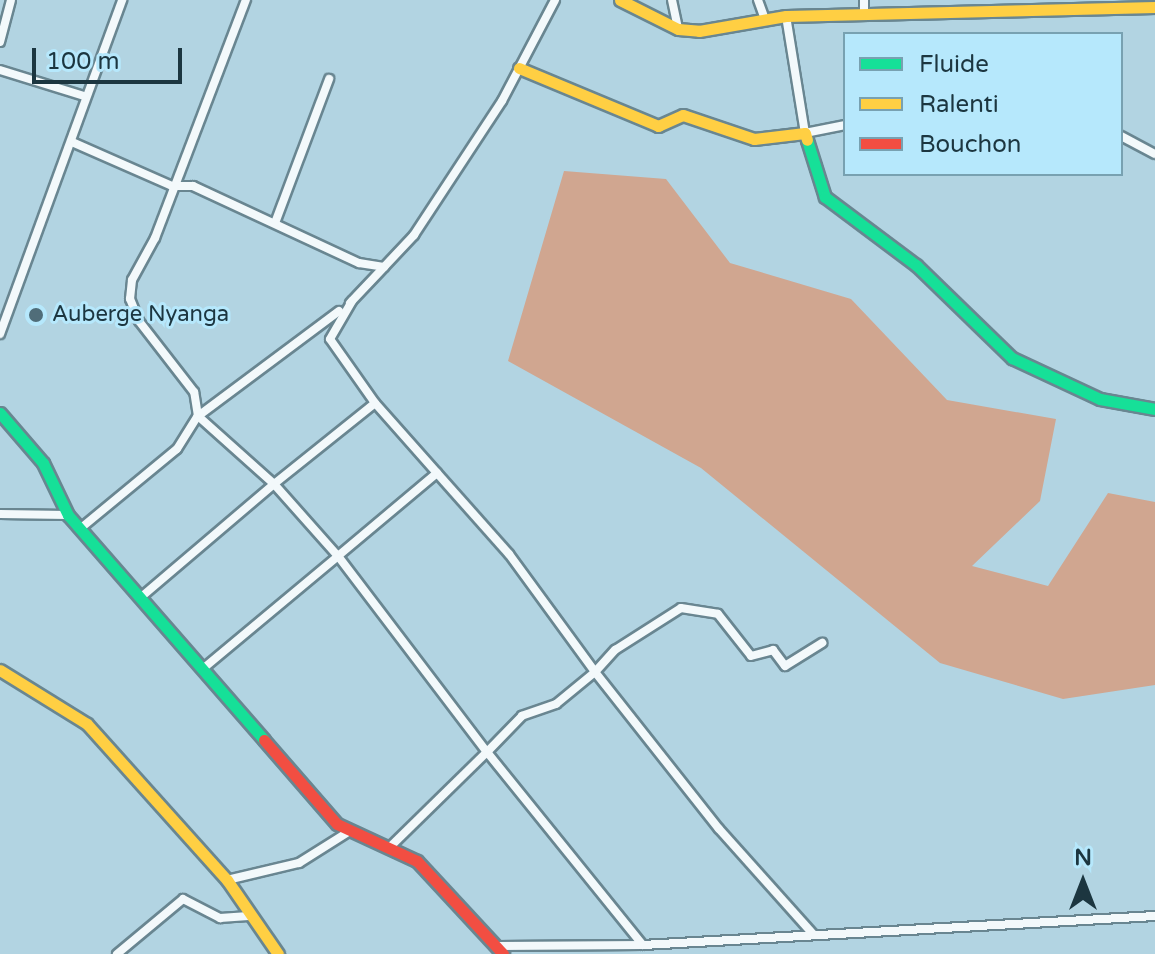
<!DOCTYPE html>
<html>
<head>
<meta charset="utf-8">
<style>
  body { margin:0 }
  #map { position:relative; width:1155px; height:954px; overflow:hidden; background:#b2d4e2; font-family:"Varela Round",sans-serif }
  div>[style] { position:absolute }
  .green>* { inset:0; background:#d0a690 }
  .roads { filter:drop-shadow(2px 0 #698691) drop-shadow(-2px 0 #698691) drop-shadow(0 2px #698691) drop-shadow(0 -2px #698691) }
  .street>* { height:8px; margin:-4px; padding:0 4px; transform-origin:4px; border-radius:4px; background:#f3f9fb }
  .fast>* { height:11px; margin:-5.5px; padding:0 5.5px; transform-origin:5.5px; border-radius:5.5px; background:#16e098 }
  .slow>* { height:11px; margin:-5.5px; padding:0 5.5px; transform-origin:5.5px; border-radius:5.5px; background:#ffcf43 }
  .jam>* { height:11px; margin:-5.5px; padding:0 5.5px; transform-origin:5.5px; border-radius:5.5px; background:#f24e42 }
  .dots>* { width:22px; height:22px; translate:-50% -50%; box-sizing:border-box; border:4px solid #b6e8fc; border-radius:50% }
  span { translate:-50% -50%; white-space:nowrap; text-align:center; line-height:1.15; -webkit-text-stroke:6px #b6e8fc; paint-order:stroke }
  .poi-label { font-size:22px; color:#1c3640 }
  .left { translate:0 -50%; text-align:left }
  .legend { position:absolute; left:843px; top:32px; width:280px; height:144px; box-sizing:border-box; background:#b6e8fc; border:2px solid #78a1b1; margin:0; padding:10px 14px; list-style:none; font-size:24px; color:#1c3640 }
  .legend li { display:flex; align-items:center; gap:16px; height:40px }
  .legend b { width:40px; border:2px solid #78a1b1 }
  .north { position:absolute; left:1043px; top:842px; width:80px; height:80px; -webkit-text-stroke:6px #b6e8fc; paint-order:stroke; rotate:0deg; font-size:22px; font-weight:700; line-height:32px; text-align:center; color:#1c3640 }
  .north::after { content:''; display:block; margin:auto; width:28px; height:36px; background:#1c3640; clip-path:polygon(50% 0,100% 100%,50% 72%,0 100%) }
  .scale { position:absolute; left:32px; top:48px; width:150px; height:36px; box-sizing:border-box; border:4px solid #1c3640; border-top:0; padding-left:10px; font-size:24px; line-height:28px; white-space:nowrap; color:#1c3640; -webkit-text-stroke:6px #b6e8fc; paint-order:stroke }
</style>
</head>
<body>
<div id="map">
  <div class="green">
    <div style="clip-path:polygon(564px 171px,666px 179px,730px 263px,851px 299px,947px 400px,1056px 419px,1040px 501px,972px 566px,1048px 586px,1108px 493px,1155px 502px,1155px 685px,1063px 699px,940px 663px,701px 468px,508px 361px)"></div>
  </div>
  <div class="roads">
    <div class="street">
      <div style="left:672px;top:0;width:30px;rotate:78deg"></div>
      <div style="left:758px;top:0;width:20px;rotate:70deg"></div>
      <div style="left:864px;top:0;width:14px;rotate:90deg"></div>
      <div style="left:786px;top:16px;width:119px;rotate:80.8deg"></div>
      <div style="left:805px;top:133px;width:41px;rotate:-11.3deg"></div>
      <div style="left:0;top:42px;width:43px;rotate:-75.3deg"></div>
      <div style="left:0;top:70px;width:88px;rotate:17.2deg"></div>
      <div style="left:1121px;top:136px;width:38px;rotate:28deg"></div>
      <div style="left:72px;top:142px;width:109px;rotate:23.7deg"></div>
      <div style="left:172px;top:186px;width:21px"></div>
      <div style="left:193px;top:186px;width:183px;rotate:24.9deg"></div>
      <div style="left:359px;top:263px;width:25px;rotate:9deg"></div>
      <div style="left:384px;top:267px;width:44px;rotate:-46.8deg"></div>
      <div style="left:414px;top:235px;width:160px;rotate:-56.7deg"></div>
      <div style="left:502px;top:101px;width:114px;rotate:-62.3deg"></div>
      <div style="left:275px;top:223px;width:154px;rotate:-69.4deg"></div>
      <div style="left:350px;top:303px;width:50px;rotate:-46.6deg"></div>
      <div style="left:339px;top:311px;width:176px;rotate:143.3deg"></div>
      <div style="left:198px;top:416px;width:102px;rotate:41.8deg"></div>
      <div style="left:274px;top:484px;width:129px;rotate:-38.7deg"></div>
      <div style="left:0;top:334px;width:356px;rotate:-69.9deg"></div>
      <div style="left:437px;top:473px;width:108px;rotate:48.4deg"></div>
      <div style="left:509px;top:554px;width:146px;rotate:53.9deg"></div>
      <div style="left:595px;top:672px;width:50px;rotate:140.6deg"></div>
      <div style="left:556px;top:704px;width:36px;rotate:161deg"></div>
      <div style="left:522px;top:716px;width:50px;rotate:134.2deg"></div>
      <div style="left:487px;top:752px;width:248px;rotate:51.1deg"></div>
      <div style="left:0;top:514px;width:68px;rotate:0.8deg"></div>
      <div style="left:81px;top:528px;width:124px;rotate:-39.5deg"></div>
      <div style="left:177px;top:449px;width:39px;rotate:-58deg"></div>
      <div style="left:198px;top:416px;width:24px;rotate:-99deg"></div>
      <div style="left:194px;top:392px;width:90px;rotate:-127.8deg"></div>
      <div style="left:139px;top:321px;width:24px;rotate:-112deg"></div>
      <div style="left:130px;top:299px;width:19px;rotate:-84deg"></div>
      <div style="left:132px;top:280px;width:48px;rotate:-61.3deg"></div>
      <div style="left:155px;top:238px;width:255px;rotate:-69.1deg"></div>
      <div style="left:140px;top:598px;width:176px;rotate:-40.4deg"></div>
      <div style="left:274px;top:484px;width:96px;rotate:48.4deg"></div>
      <div style="left:338px;top:556px;width:129px;rotate:-40deg"></div>
      <div style="left:437px;top:473px;width:94px;rotate:-131.5deg"></div>
      <div style="left:375px;top:403px;width:78px;rotate:-125.1deg"></div>
      <div style="left:330px;top:339px;width:44px;rotate:-59.9deg"></div>
      <div style="left:205px;top:667px;width:173px;rotate:-39.8deg"></div>
      <div style="left:338px;top:556px;width:246px;rotate:52.8deg"></div>
      <div style="left:487px;top:752px;width:137px;rotate:135.6deg"></div>
      <div style="left:227px;top:880px;width:74px;rotate:-13.3deg"></div>
      <div style="left:299px;top:863px;width:58px;rotate:-32.3deg"></div>
      <div style="left:813px;top:934px;width:141px;rotate:-131.8deg"></div>
      <div style="left:719px;top:829px;width:200px;rotate:-128.3deg"></div>
      <div style="left:595px;top:672px;width:30px;rotate:-48deg"></div>
      <div style="left:615px;top:650px;width:78px;rotate:-32.5deg"></div>
      <div style="left:681px;top:608px;width:37px;rotate:9deg"></div>
      <div style="left:718px;top:614px;width:53px;rotate:51.8deg"></div>
      <div style="left:751px;top:656px;width:23px;rotate:-15deg"></div>
      <div style="left:773px;top:650px;width:20px;rotate:53deg"></div>
      <div style="left:785px;top:666px;width:44px;rotate:-31.9deg"></div>
      <div style="left:498px;top:946px;width:145px;rotate:-0.4deg"></div>
      <div style="left:643px;top:945px;width:513px;rotate:-3.24deg"></div>
      <div style="left:117px;top:954px;width:86px;rotate:-39.8deg"></div>
      <div style="left:183px;top:899px;width:42px;rotate:27.2deg"></div>
      <div style="left:220px;top:918px;width:32px;rotate:-4deg"></div>
    </div>
    <div class="fast">
      <div style="left:807px;top:140px;width:60px;rotate:72.5deg"></div>
      <div style="left:825px;top:197px;width:114px;rotate:36.8deg"></div>
      <div style="left:916px;top:265px;width:134px;rotate:44.1deg"></div>
      <div style="left:1012px;top:358px;width:97px;rotate:25deg"></div>
      <div style="left:1100px;top:399px;width:56px;rotate:10.3deg"></div>
      <div style="left:0;top:413px;width:66px;rotate:49.3deg"></div>
      <div style="left:43px;top:463px;width:58px;rotate:64.3deg"></div>
      <div style="left:68px;top:515px;width:298px;rotate:48.9deg"></div>
    </div>
    <div class="slow">
      <div style="left:620px;top:0;width:65px;rotate:26.6deg"></div>
      <div style="left:678px;top:29px;width:21px;rotate:5deg"></div>
      <div style="left:699px;top:31px;width:88px;rotate:-9.8deg"></div>
      <div style="left:786px;top:16px;width:369px;rotate:-1.4deg"></div>
      <div style="left:519px;top:68px;width:151px;rotate:22.6deg"></div>
      <div style="left:658px;top:126px;width:27px;rotate:-24deg"></div>
      <div style="left:683px;top:115px;width:75px;rotate:18.7deg"></div>
      <div style="left:754px;top:139px;width:51px;rotate:-6.7deg"></div>
      <div style="left:805px;top:133px;width:7px;rotate:74deg"></div>
      <div style="left:0;top:670px;width:102px;rotate:31.8deg"></div>
      <div style="left:87px;top:724px;width:210px;rotate:48.1deg"></div>
      <div style="left:227px;top:880px;width:90px;rotate:55.4deg"></div>
    </div>
    <div class="jam">
      <div style="left:264px;top:740px;width:111px;rotate:49deg"></div>
      <div style="left:337px;top:824px;width:88px;rotate:24.8deg"></div>
      <div style="left:417px;top:861px;width:127px;rotate:47.2deg"></div>
    </div>
  </div>
  <div class="dots">
    <div style="left:36px;top:315px;background:#506d79"></div>
  </div>
  <div class="poi-label">
    <span class="left" style="left:52px;top:315px">Auberge Nyanga</span>
  </div>
  <ul class="legend">
  <li><b style="height:10px;background:#16e098"></b>Fluide</li>
  <li><b style="height:10px;background:#ffcf43"></b>Ralenti</li>
  <li><b style="height:10px;background:#f24e42"></b>Bouchon</li>
  </ul>
  <div class="north">N</div>
  <div class="scale">100 m</div>
</div>
</body>
</html>
